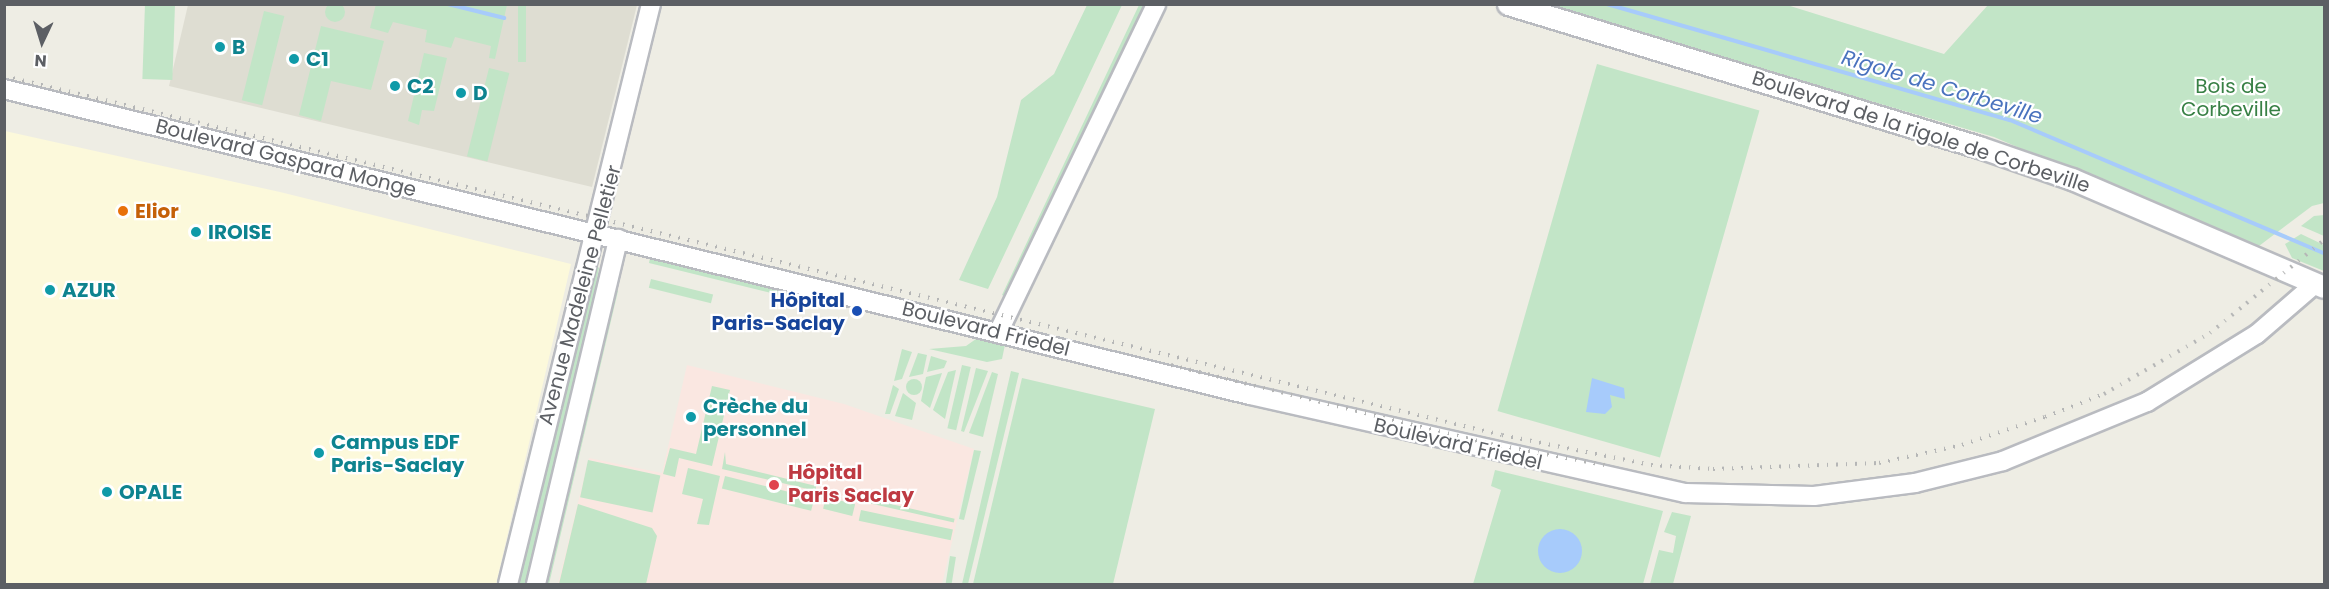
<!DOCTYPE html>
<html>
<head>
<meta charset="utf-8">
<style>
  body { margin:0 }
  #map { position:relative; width:2329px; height:589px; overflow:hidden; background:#eeede4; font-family:Poppins,sans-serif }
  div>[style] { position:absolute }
  .commercial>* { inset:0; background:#fcf9db }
  .education>* { inset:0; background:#deddd2 }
  .medical>* { inset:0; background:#fae7e1 }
  .green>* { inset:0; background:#c2e5c7; transform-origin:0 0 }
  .round { border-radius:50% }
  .water>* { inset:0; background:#a7cbfb }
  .stream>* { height:4px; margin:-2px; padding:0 2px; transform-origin:2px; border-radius:2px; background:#a7cbfb }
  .roads { filter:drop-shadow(2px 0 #b9bbc0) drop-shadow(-2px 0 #b9bbc0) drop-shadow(0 2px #b9bbc0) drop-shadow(0 -2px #b9bbc0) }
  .tertiary>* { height:18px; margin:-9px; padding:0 9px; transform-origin:9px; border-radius:9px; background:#fff }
  .secondary>* { height:21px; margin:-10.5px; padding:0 10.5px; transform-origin:10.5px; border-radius:10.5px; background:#fff }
  .rail>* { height:4px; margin-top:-2px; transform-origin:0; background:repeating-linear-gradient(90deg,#b5b6b6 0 1.5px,transparent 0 9.5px) }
  .dots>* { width:16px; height:16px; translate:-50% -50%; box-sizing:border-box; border:3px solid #fff; border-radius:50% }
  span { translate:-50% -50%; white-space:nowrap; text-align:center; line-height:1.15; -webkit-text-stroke:4.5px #fff; paint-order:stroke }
  .culture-label { font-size:20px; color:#0d838f; font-weight:700 }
  .left { translate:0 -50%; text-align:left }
  .park-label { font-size:20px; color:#388045 }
  .street-label { font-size:20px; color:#5c5f64 }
  .food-label { font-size:20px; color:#c56008; font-weight:700 }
  .transit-label { font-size:20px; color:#164399; font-weight:700 }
  .right { translate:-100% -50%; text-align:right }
  .health-label { font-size:20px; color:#be3a42; font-weight:700 }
  .water-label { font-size:21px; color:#4a73be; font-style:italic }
  .frame { position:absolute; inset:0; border:6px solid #5c5f64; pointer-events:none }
  .north { position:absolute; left:12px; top:12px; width:60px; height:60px; -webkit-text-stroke:4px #fff; paint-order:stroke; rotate:184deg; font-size:16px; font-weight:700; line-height:24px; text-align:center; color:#5c5f64 }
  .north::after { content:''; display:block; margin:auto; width:21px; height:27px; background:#5c5f64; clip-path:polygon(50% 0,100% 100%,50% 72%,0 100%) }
</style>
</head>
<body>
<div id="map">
  <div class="commercial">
    <div style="clip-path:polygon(5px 131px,280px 192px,571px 264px,496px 584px,5px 584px)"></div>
  </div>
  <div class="education">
    <div style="clip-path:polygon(188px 5px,637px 5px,592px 187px,169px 86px)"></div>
  </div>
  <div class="medical">
    <div style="clip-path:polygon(687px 365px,844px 404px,974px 449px,942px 584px,558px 584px,589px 458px,662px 473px)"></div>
  </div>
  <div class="green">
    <div class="round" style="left:325px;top:2px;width:20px;height:20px"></div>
    <div style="left:145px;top:4px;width:30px;height:75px;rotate:2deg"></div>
    <div style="clip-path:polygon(376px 4px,507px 4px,507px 5px,495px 59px,489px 58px,491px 46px,455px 37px,451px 48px,425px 42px,427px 30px,393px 22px,388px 33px,370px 28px)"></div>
    <div style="clip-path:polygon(1688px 4px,1787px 5px,1944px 54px,1988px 5px,2324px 5px,2324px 203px,2312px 206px,2255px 249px,1994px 137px,1539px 5px)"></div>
    <div style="left:518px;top:5px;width:8px;height:57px"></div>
    <div style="clip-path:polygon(1087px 5px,1122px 5px,988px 289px,959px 280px,997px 197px,1021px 100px,1054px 74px)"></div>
    <div style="clip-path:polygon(1139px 5px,1147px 5px,1011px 300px,1002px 295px)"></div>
    <div style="left:264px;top:11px;width:21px;height:92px;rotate:14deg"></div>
    <div style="clip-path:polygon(321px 26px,384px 41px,371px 90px,331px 81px,321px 121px,299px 115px)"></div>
    <div style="clip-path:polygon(424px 53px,447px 58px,434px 111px,422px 110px,419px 125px,408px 121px)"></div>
    <div style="left:1597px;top:64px;width:169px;height:361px;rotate:16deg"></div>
    <div style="left:489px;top:68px;width:21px;height:91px;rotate:14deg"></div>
    <div style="clip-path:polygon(2324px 215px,2324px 236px,2301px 226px,2314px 216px)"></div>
    <div style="clip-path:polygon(2301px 234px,2324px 245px,2324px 271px,2292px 258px,2285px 244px)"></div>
    <div style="clip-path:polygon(650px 258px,818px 295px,816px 304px,649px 263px)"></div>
    <div style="clip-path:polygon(594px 263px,599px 268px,578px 382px,529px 584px,519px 584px,547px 446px)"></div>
    <div style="left:651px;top:279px;width:64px;height:9px;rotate:14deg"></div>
    <div style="clip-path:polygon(612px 289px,618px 291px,549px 584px,541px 584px)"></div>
    <div style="clip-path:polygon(983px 334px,1006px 340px,1002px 359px,987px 362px,929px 349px,966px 346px)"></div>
    <div style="clip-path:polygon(902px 349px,912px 352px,902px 379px,894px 381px)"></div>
    <div style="clip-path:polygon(918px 353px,927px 355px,923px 374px,909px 377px)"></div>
    <div style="clip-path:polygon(931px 356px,947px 361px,944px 368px,927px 372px)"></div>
    <div style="left:962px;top:365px;width:9px;height:65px;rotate:13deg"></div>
    <div style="clip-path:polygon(976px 368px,988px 371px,964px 432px,961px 431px)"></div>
    <div style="clip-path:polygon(956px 370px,945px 419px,933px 410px,948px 372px)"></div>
    <div style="clip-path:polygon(1011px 371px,1019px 373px,968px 584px,962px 584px)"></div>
    <div style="clip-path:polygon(992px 372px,998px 374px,983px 437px,969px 433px)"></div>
    <div style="clip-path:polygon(942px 373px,930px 408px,921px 401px,926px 377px)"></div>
    <div style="clip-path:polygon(1022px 378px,1155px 409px,1113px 584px,973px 584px)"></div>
    <div class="round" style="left:906px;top:379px;width:16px;height:16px"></div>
    <div style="clip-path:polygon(893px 385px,899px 389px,890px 414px,885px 414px)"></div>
    <div style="clip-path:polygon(712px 386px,730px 390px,712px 466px,679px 458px,675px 477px,663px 474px,670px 448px,696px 454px)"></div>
    <div style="clip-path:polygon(903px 393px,916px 403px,912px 420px,895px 416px)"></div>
    <div style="clip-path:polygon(974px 450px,981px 451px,964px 520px,959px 519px)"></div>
    <div style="clip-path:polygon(725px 452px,726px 464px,816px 486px,816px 491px,722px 469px)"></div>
    <div style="left:588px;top:460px;width:74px;height:38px;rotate:12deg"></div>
    <div style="clip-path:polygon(688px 468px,720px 476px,709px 525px,697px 524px,703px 499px,682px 494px)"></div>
    <div style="clip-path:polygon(1495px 470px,1663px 511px,1643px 584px,1473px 584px,1501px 490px,1491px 486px)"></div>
    <div style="left:725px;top:476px;width:92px;height:13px;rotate:14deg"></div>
    <div style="left:826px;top:497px;width:30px;height:12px;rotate:14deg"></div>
    <div style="left:865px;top:498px;width:92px;height:4px;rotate:13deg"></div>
    <div style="clip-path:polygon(578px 504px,652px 528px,657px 536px,646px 584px,559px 584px)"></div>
    <div style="left:861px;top:510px;width:94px;height:11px;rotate:12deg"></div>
    <div style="clip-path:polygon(1672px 512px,1691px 516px,1673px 584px,1650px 584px,1659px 550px,1673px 553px,1676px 536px,1664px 532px)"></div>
    <div style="left:950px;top:556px;width:6px;height:29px;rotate:9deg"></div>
  </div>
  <div class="water">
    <div style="clip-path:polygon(1592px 378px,1624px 388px,1625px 399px,1610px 395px,1612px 407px,1605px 414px,1586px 412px)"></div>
    <div class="round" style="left:1538px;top:529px;width:44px;height:44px"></div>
  </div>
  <div class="stream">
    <div style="left:448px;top:4px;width:58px;rotate:14deg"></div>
    <div style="left:1607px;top:4px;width:419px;rotate:16.1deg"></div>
    <div style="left:2010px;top:120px;width:341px;rotate:23deg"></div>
  </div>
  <div class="roads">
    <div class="tertiary">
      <div style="left:4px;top:89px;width:1283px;rotate:13.8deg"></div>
      <div style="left:1250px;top:395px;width:446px;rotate:12.7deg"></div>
      <div style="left:1685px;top:493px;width:129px;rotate:1.3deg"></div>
      <div style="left:1814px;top:496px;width:102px;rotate:-7.3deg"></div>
      <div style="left:1915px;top:483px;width:91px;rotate:-14deg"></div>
      <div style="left:2003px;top:461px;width:156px;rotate:-22.3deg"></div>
      <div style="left:2147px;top:402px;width:129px;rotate:-31.7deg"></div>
      <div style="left:2257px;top:334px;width:77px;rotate:-40.8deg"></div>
      <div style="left:998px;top:333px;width:365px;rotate:-64.3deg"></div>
      <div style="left:508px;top:584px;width:597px;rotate:-76.15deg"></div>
      <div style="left:536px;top:584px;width:355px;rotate:-76.6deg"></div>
    </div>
    <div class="secondary">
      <div style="left:1508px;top:4px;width:492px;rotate:16.9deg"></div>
      <div style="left:1979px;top:147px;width:98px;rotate:19deg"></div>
      <div style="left:2072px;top:179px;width:274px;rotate:23.2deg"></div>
    </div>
  </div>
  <div class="rail">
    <div style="left:4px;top:76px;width:1540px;rotate:13.48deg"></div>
    <div style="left:1502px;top:435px;width:152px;rotate:11.4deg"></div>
    <div style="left:1651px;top:465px;width:62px;rotate:3.7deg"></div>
    <div style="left:1713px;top:469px;width:166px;rotate:-2.1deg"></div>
    <div style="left:1879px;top:463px;width:85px;rotate:-12.2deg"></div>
    <div style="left:1962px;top:445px;width:88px;rotate:-18.6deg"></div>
    <div style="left:2045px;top:417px;width:63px;rotate:-21.3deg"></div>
    <div style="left:2104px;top:394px;width:122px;rotate:-29.9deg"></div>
    <div style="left:2210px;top:333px;width:147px;rotate:-39.2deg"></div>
    <div style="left:1171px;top:365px;width:330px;rotate:13.9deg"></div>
    <div style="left:1491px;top:444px;width:121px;rotate:10.5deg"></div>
  </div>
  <div class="dots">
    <div style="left:220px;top:47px;background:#0f9aa8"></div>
    <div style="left:294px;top:59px;background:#0f9aa8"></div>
    <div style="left:395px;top:86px;background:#0f9aa8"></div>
    <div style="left:461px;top:93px;background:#0f9aa8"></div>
    <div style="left:123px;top:211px;background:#e8710a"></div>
    <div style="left:196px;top:232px;background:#0f9aa8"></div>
    <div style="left:50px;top:290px;background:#0f9aa8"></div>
    <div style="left:857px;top:311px;background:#1a4fb4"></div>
    <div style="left:691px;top:417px;background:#0f9aa8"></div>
    <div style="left:319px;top:453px;background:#0f9aa8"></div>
    <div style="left:774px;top:485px;background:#e0444e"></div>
    <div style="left:107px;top:492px;background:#0f9aa8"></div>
  </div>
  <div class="culture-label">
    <span class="left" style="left:232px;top:47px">B</span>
    <span class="left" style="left:306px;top:59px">C1</span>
    <span class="left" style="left:407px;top:86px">C2</span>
    <span class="left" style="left:473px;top:93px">D</span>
    <span class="left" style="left:208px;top:232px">IROISE</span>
    <span class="left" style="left:62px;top:290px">AZUR</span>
    <span class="left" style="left:703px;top:418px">Crèche du<br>personnel</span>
    <span class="left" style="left:331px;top:454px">Campus EDF<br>Paris-Saclay</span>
    <span class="left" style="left:119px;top:492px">OPALE</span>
  </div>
  <div class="park-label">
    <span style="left:2231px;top:98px">Bois de<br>Corbeville</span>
  </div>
  <div class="street-label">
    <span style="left:1921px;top:132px;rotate:18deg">Boulevard de la rigole de Corbeville</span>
    <span style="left:286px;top:158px;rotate:14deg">Boulevard Gaspard Monge</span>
    <span style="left:580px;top:295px;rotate:-75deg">Avenue Madeleine Pelletier</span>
    <span style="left:986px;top:329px;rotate:14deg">Boulevard Friedel</span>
    <span style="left:1458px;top:444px;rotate:13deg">Boulevard Friedel</span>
  </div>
  <div class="food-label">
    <span class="left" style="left:135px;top:211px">Elior</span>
  </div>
  <div class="transit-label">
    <span class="right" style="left:845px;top:312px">Hôpital<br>Paris-Saclay</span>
  </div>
  <div class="health-label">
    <span class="left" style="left:788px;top:484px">Hôpital<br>Paris Saclay</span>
  </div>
  <div class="water-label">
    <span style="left:1942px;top:87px;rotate:17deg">Rigole de Corbeville</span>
  </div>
  <div class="frame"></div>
  <div class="north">N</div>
</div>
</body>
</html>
